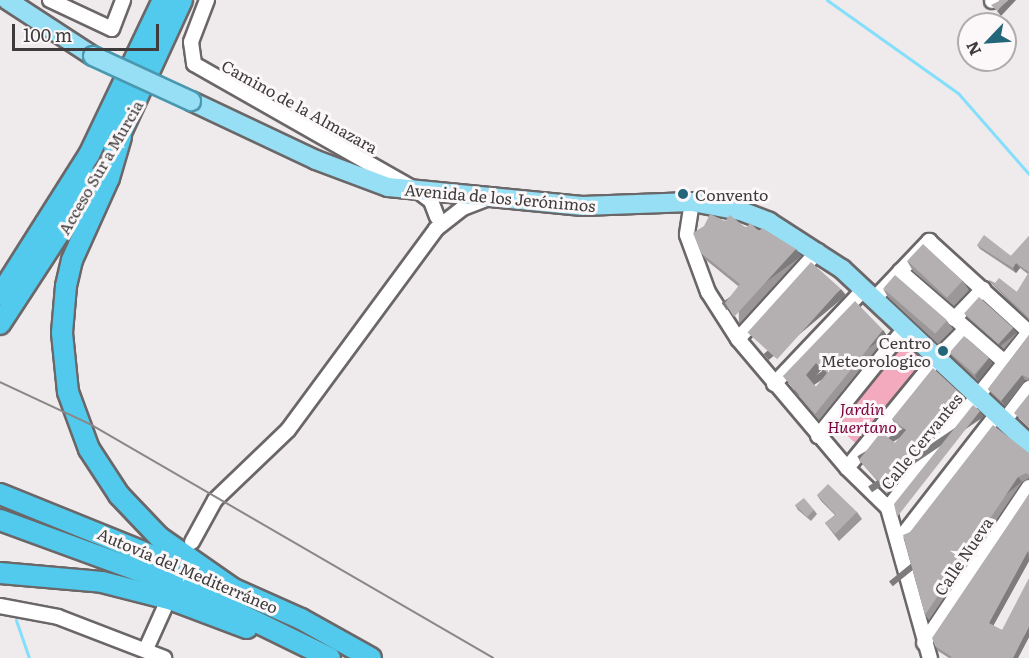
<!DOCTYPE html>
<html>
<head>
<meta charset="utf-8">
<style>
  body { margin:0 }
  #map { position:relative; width:1029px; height:658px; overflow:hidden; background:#efeaeb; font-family:Literata,serif }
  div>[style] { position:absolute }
  .green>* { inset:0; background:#f3a9be; transform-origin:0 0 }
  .stream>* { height:3px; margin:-1.5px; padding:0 1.5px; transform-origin:1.5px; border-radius:1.5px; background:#84dffc }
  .roads { filter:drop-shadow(2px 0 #6b6768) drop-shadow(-2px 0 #6b6768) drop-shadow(0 2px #6b6768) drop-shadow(0 -2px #6b6768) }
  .minor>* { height:14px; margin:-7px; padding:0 7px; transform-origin:7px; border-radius:7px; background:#fff }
  .major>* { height:18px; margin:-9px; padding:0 9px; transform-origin:9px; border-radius:9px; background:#97dff4 }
  .highway>* { height:20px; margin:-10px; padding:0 10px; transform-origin:10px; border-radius:10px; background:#51caed }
  .tram>* { height:1.5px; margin:-0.75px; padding:0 0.75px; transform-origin:0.75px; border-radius:0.75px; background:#8a8787 }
  .bridges { filter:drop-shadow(2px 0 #4a98af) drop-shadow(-2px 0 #4a98af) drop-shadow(0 2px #4a98af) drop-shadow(0 -2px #4a98af) }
  .major-bridge>* { height:18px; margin:-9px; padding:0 9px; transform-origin:9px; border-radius:9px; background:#97dff4 }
  .wall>* { inset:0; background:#9b9798 }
  .shaded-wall>* { inset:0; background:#7e7b7c; transform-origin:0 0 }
  .building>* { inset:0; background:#b4b0b1; transform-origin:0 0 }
  .dots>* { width:16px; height:16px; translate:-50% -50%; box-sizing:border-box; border:3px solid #fcf7f8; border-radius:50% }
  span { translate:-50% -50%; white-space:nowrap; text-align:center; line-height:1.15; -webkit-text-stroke:6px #fcf7f8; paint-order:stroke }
  .street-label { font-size:16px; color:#3d3b3b }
  .poi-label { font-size:16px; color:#3d3b3b }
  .left { translate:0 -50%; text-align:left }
  .right { translate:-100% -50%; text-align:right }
  .park-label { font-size:16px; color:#7a043d; font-style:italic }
  .north { position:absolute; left:957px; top:12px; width:60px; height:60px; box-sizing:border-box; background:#fcf7f8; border:2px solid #b0acac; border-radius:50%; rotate:245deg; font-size:16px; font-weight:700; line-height:24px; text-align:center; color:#3d3b3b }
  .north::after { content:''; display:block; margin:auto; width:21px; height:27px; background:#236679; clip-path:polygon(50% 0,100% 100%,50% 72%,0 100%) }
  .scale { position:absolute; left:12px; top:24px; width:147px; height:27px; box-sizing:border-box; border:3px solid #3d3b3b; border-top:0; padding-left:8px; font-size:18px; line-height:21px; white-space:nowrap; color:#3d3b3b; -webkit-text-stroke:4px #fcf7f8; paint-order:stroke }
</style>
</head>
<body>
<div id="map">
  <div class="green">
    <div style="left:908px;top:331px;width:35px;height:119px;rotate:41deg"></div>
  </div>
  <div class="stream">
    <div style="left:827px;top:0;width:161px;rotate:35.4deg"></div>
    <div style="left:958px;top:93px;width:108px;rotate:48.8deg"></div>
    <div style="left:16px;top:620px;width:40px;rotate:71.1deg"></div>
  </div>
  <div class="roads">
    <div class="minor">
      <div style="left:50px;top:0;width:68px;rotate:25.1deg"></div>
      <div style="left:112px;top:29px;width:31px;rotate:-69deg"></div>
      <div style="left:207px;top:0;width:45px;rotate:110.9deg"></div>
      <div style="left:191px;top:42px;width:22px;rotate:82deg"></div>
      <div style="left:194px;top:64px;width:259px;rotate:29.6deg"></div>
      <div style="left:419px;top:192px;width:15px;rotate:37deg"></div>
      <div style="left:431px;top:201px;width:17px;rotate:69deg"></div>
      <div style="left:992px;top:1px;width:4px;rotate:-14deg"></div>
      <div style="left:692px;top:202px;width:33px;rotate:99deg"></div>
      <div style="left:687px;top:235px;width:61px;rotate:69.8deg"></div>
      <div style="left:708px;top:292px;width:56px;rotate:57.4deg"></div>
      <div style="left:738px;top:339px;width:169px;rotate:49.8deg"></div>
      <div style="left:847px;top:468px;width:57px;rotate:44.3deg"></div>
      <div style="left:888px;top:508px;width:156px;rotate:74.4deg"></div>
      <div style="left:900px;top:271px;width:140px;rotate:41deg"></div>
      <div style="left:875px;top:298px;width:79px;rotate:-46.5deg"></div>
      <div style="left:929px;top:241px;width:135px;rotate:42.3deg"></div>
      <div style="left:954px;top:319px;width:42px;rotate:-46deg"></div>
      <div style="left:738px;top:339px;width:119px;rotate:-47.7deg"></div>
      <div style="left:774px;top:384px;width:131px;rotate:-46.5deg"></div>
      <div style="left:1005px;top:420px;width:40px;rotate:-53deg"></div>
      <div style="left:818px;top:436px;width:140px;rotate:-51.1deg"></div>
      <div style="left:847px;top:468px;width:144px;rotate:-50.7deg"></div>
      <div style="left:938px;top:357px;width:40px;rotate:-45deg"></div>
      <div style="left:888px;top:508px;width:226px;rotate:-51.3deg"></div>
      <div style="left:906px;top:531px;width:150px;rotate:-52.1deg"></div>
      <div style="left:192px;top:542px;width:48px;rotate:-61.3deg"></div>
      <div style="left:215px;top:500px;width:101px;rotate:-43.8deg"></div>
      <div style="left:288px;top:430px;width:250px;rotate:-53.6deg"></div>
      <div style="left:436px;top:229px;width:34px;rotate:-38deg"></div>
      <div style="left:463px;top:208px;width:25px;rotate:-21deg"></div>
      <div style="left:0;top:606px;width:59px;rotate:10.7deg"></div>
      <div style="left:58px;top:617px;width:114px;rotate:21.1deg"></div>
      <div style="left:924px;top:643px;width:188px;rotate:-56.1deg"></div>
      <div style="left:146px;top:649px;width:44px;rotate:-65.8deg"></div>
    </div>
    <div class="major">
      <div style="left:7px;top:0;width:103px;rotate:33.1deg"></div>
      <div style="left:191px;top:101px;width:138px;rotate:25.3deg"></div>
      <div style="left:316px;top:160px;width:77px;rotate:20.6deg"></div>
      <div style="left:388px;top:187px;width:195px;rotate:5.6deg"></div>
      <div style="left:582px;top:206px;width:110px;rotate:-2.1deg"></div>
      <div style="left:692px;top:202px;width:50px;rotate:10.4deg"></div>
      <div style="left:741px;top:211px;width:30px;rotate:21deg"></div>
      <div style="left:769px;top:222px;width:87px;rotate:32.8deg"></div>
      <div style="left:842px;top:269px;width:256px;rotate:43.1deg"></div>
    </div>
    <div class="highway">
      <div style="left:121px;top:137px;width:43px;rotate:106.3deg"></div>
      <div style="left:109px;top:178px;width:90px;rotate:114.3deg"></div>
      <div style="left:72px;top:260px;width:27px;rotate:103deg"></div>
      <div style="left:66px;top:286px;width:47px;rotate:94.9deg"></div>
      <div style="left:62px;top:333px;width:59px;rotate:84.2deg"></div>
      <div style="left:68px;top:392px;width:61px;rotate:69.8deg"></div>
      <div style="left:89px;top:449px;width:55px;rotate:56.9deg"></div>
      <div style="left:119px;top:495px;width:58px;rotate:46.4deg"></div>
      <div style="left:159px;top:537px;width:89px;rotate:34.9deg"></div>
      <div style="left:114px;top:148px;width:163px;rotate:-65.3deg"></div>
      <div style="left:0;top:295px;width:166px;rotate:-57.6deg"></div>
      <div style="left:89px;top:155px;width:172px;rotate:-64.5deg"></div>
      <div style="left:0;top:324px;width:174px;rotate:-56.9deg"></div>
      <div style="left:0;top:494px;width:208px;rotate:22deg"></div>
      <div style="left:0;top:520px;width:201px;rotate:20.1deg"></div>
      <div style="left:189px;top:589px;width:157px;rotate:26.1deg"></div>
      <div style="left:0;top:573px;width:102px;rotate:5deg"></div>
      <div style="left:102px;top:582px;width:72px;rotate:14.4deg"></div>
      <div style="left:172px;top:600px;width:80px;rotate:20.5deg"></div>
      <div style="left:220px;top:583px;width:89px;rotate:24deg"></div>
      <div style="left:301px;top:619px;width:80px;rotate:29.1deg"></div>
    </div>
  </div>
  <div class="tram">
    <div style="left:0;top:382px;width:99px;rotate:25deg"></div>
    <div style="left:90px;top:424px;width:466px;rotate:30.1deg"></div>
  </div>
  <div class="bridges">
    <div class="major-bridge">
      <div style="left:93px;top:56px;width:108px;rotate:24.7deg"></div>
    </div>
  </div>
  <div class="wall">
    <div style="clip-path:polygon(725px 221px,759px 231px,801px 256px,739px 324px,738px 286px,706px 260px,701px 253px)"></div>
    <div style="clip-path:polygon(1029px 236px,1029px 320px,992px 284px,989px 280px,995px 283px,1017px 292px,1028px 274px,1020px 268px,1016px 273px,980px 249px,977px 245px,1011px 256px)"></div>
    <div style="clip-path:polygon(907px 261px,963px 281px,969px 290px,954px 306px,913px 271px)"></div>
    <div style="clip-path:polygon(883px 289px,947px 321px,953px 329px,938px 344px,888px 297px)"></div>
    <div style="clip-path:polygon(964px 313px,1017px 333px,1004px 349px,968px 318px)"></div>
    <div style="clip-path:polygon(evenodd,883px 330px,887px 336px,819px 420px,783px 376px,883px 330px,821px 370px,826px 374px,816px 387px,811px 381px,821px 370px)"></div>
    <div style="clip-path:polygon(1029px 335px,1029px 381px,1025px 380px,1005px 406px,991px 393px,988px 389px)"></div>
    <div style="clip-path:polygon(948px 351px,989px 358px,992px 363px,978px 381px,952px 356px)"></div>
    <div style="clip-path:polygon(964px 399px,888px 493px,859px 460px,895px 443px,905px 431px,895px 424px,892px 419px)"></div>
    <div style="clip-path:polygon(1029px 453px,1029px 478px,1022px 482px,929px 620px,925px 615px,910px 532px)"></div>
    <div style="clip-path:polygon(1029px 494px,1029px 561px,993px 626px,1002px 630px,1029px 637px,1018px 658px,949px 658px,938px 651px,935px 646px)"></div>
    <div style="clip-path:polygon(817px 495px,857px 512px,862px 519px,839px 541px,825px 523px,835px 515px,821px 501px)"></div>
    <div style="clip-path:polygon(795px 505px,814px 510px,817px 514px,811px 521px,798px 510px)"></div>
  </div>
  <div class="shaded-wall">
    <div style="clip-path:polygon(1008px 0,1016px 0,1001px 16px,997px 11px)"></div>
    <div style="left:796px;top:249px;width:9px;height:92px;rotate:54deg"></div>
    <div style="clip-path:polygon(1016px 263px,1020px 268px,1016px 273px,1013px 268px)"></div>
    <div style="left:841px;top:289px;width:8px;height:101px;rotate:50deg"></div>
    <div style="left:1013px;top:328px;width:6px;height:21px;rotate:51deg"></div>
    <div style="left:883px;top:330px;width:7px;height:108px;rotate:56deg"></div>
    <div style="clip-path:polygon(989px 358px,992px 363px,978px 381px,975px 376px)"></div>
    <div style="clip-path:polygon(816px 363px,821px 370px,810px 382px,806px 375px)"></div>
    <div style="clip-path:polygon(1022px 375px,1025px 380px,1005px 406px,1001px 401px)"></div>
    <div style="left:961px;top:394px;width:6px;height:121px;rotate:59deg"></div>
    <div style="left:980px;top:411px;width:7px;height:135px;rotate:56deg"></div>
    <div style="left:1018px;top:477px;width:6px;height:166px;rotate:51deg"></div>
    <div style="clip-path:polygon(1028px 551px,1029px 561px,992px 628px,989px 623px)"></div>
    <div style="clip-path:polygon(1029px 626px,1029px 637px,1018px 658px,1013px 658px)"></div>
  </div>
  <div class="building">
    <div style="clip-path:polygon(999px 0,1008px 0,997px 11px,991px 5px,999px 1px)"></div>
    <div style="clip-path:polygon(710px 214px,725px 221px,730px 215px,746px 228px,750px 223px,759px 231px,762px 228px,796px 249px,734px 317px,725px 303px,740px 284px,701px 253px,693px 233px,704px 226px)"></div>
    <div style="clip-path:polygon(984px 235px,1011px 256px,1029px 236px,1029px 272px,1016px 263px,1013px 268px,977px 245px)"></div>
    <div style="left:923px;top:244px;width:54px;height:23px;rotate:43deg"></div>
    <div style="left:811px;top:262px;width:40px;height:95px;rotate:42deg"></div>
    <div style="clip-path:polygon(1029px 272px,1029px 318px,989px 280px,995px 283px,999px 278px,1017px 292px)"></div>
    <div style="left:895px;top:275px;width:69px;height:18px;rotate:41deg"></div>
    <div style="left:979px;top:297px;width:46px;height:22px;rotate:42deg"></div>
    <div style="clip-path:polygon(evenodd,855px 301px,883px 330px,815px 414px,783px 376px,855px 301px,816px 363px,827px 373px,816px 387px,806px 375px,816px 363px)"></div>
    <div style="clip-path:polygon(1029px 335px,1029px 378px,1022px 375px,1001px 401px,988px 389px)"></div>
    <div style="left:964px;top:336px;width:33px;height:22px;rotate:41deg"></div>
    <div style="clip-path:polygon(933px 368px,961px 394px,885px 488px,859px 460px,881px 432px,895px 443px,906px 430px,892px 419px)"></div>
    <div style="clip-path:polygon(1029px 394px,1029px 428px,1014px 413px)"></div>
    <div style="clip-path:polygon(973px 405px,980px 411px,897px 517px,894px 504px)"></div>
    <div style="clip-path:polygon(993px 425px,1029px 453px,1029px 475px,1026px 473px,1018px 477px,925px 615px,903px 535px,910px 532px)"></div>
    <div style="clip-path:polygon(828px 484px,857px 512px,835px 534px,825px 523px,836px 515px,817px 495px)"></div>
    <div style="clip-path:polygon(1029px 494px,1029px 552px,1028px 551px,989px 623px,1002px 630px,1029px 578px,1029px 626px,1013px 658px,949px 658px,952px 657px,935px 646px,932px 638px)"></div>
    <div style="clip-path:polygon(804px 498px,814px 510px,807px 517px,795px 505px)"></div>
  </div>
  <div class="dots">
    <div style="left:683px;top:194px;background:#236679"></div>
    <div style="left:943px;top:351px;background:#236679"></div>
  </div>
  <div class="street-label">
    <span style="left:300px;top:106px;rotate:29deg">Camino de la Almazara</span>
    <span style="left:100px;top:167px;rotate:-60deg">Acceso Sur a Murcia</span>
    <span style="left:500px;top:197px;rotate:5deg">Avenida de los Jerónimos</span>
    <span style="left:921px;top:441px;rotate:-51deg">Calle Cervantes</span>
    <span style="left:963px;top:556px;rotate:-56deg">Calle Nueva</span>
    <span style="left:188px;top:570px;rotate:23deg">Autovía del Mediterráneo</span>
  </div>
  <div class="poi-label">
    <span class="left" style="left:695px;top:194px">Convento</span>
    <span class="right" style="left:931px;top:351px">Centro<br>Meteorologico</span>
  </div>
  <div class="park-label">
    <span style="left:862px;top:417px">Jardín<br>Huertano</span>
  </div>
  <div class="north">N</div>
  <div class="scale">100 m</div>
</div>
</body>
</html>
